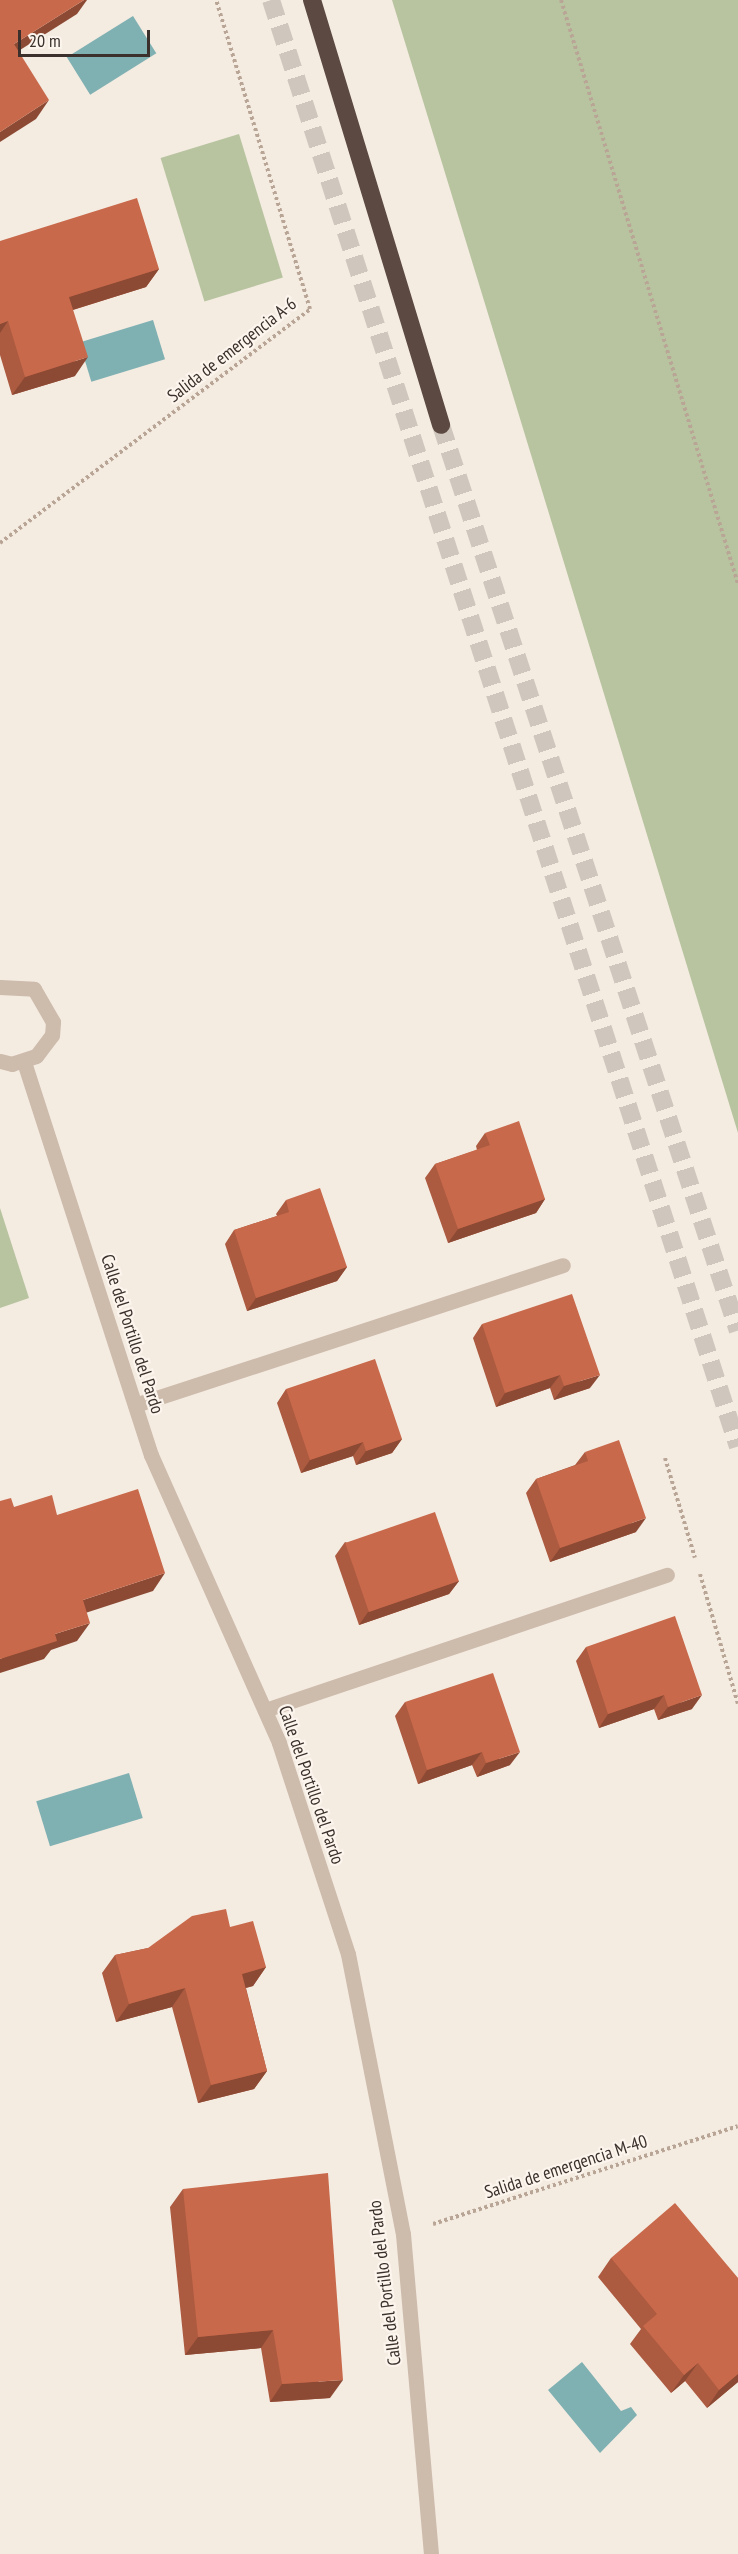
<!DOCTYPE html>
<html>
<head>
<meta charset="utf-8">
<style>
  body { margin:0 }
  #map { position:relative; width:738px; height:2554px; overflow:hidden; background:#f4ebe1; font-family:"PT Sans Narrow",sans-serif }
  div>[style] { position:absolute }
  .green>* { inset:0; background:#b8c4a0; transform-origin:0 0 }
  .water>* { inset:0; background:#7fb0b2; transform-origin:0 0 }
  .highway-tunnel>* { height:18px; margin-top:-9px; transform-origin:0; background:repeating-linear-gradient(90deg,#cfc6bd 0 18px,transparent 0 27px) }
  .path>* { height:4px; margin-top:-2px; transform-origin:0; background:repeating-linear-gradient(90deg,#b9a596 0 3px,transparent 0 6px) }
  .lane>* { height:15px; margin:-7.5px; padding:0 7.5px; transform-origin:7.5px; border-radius:7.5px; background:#cdbbac }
  .street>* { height:15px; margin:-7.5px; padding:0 7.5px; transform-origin:7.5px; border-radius:7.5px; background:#cdbbac }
  .highway>* { height:18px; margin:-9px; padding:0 9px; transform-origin:9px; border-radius:9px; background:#5c4a42 }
  .wall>* { inset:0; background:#ac5a40 }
  .shaded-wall>* { inset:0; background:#8c4a34 }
  .building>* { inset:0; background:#c8694b; transform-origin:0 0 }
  span { translate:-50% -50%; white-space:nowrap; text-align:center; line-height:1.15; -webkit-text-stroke:4.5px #fbf5ee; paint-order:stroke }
  .street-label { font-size:18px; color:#3b302b }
  .scale { position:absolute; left:18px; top:30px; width:132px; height:27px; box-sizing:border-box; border:3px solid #3b302b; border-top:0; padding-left:8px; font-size:18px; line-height:21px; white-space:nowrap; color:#3b302b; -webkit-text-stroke:4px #fbf5ee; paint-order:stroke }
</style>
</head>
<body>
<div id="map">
  <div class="green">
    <div style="clip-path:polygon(392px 0,738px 0,738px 1133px,442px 163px)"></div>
    <div style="left:239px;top:134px;width:150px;height:82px;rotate:73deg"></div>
    <div style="clip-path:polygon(0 1208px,29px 1298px,0 1308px)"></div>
  </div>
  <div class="water">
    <div style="left:133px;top:16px;width:44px;height:78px;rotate:58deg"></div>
    <div style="left:153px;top:320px;width:41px;height:77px;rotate:73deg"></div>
    <div style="left:129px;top:1773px;width:47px;height:97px;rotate:73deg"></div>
    <div style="clip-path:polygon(582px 2362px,621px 2411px,631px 2407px,637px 2415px,600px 2453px,548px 2390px)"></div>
  </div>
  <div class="highway-tunnel">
    <div style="left:271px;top:0;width:1520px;rotate:72.11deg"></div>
    <div style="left:441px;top:425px;width:953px;rotate:71.85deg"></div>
  </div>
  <div class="path">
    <div style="left:561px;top:0;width:610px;rotate:73.14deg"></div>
    <div style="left:0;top:543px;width:388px;rotate:-37deg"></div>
    <div style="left:310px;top:309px;width:323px;rotate:-106.9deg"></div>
    <div style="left:665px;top:1458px;width:104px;rotate:73.3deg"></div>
    <div style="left:700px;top:1574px;width:135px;rotate:73.7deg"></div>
    <div style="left:433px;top:2224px;width:320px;rotate:-17.8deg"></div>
  </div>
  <div class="lane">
    <div style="left:135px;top:1405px;width:450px;rotate:-18.1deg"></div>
    <div style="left:265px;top:1710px;width:424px;rotate:-18.6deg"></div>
  </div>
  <div class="street">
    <div style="left:0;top:987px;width:34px;rotate:3deg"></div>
    <div style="left:34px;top:989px;width:38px;rotate:60deg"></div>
    <div style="left:53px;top:1022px;width:13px;rotate:94deg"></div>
    <div style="left:52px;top:1035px;width:26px;rotate:127deg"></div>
    <div style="left:36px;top:1056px;width:25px;rotate:162deg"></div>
    <div style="left:12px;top:1064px;width:12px;rotate:-166deg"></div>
    <div style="left:24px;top:1062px;width:413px;rotate:72.1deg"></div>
    <div style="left:151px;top:1455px;width:315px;rotate:66deg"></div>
    <div style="left:279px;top:1743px;width:222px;rotate:71.9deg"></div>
    <div style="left:348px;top:1954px;width:285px;rotate:78.9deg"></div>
    <div style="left:403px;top:2234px;width:321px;rotate:85deg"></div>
  </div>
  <div class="highway">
    <div style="left:312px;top:0;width:444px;rotate:73.1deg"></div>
  </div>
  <div class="wall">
    <div style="clip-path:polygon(0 241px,159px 269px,146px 287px,73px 310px,75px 376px,12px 395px,0 355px)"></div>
    <div style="clip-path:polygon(485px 1133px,545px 1199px,536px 1213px,448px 1243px,425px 1178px,435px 1164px,477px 1150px,476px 1146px)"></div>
    <div style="clip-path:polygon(286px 1200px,347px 1267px,337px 1281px,247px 1311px,225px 1244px,234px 1230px,277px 1216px,276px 1214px)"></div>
    <div style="clip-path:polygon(482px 1324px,590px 1388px,554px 1400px,550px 1388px,496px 1407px,473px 1338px)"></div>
    <div style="clip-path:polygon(286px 1389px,402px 1439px,392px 1453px,356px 1465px,353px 1456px,301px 1473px,277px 1403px)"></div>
    <div style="clip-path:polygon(585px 1452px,636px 1532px,550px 1562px,526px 1493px,536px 1479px,575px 1465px)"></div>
    <div style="clip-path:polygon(345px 1542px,459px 1581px,449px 1594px,359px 1625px,335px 1556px)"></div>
    <div style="clip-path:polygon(586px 1647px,692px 1709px,658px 1720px,654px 1709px,599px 1728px,576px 1661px)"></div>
    <div style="clip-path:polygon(405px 1702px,510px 1765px,477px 1777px,472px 1765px,418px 1784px,395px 1716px)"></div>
    <div style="clip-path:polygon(148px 1948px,266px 1967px,253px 1986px,246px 1988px,267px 2071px,254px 2089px,198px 2103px,172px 2007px,116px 2022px,102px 1973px,115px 1955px)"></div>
    <div style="clip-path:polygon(183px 2189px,330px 2398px,270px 2402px,261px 2348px,185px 2355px,170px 2207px)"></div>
    <div style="clip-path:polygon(611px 2258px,738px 2278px,738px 2382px,707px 2408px,685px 2381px,671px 2393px,630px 2344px,641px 2329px,598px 2277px)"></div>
  </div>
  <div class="shaded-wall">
    <div style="clip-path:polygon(84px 0,87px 0,77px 14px,1px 62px,14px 44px)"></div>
    <div style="clip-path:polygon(49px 100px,36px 119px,0 142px,0 132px)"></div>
    <div style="clip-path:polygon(159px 269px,146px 287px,56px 315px,69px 297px)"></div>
    <div style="clip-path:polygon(8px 321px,0 333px,0 324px)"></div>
    <div style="clip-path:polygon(88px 357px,75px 376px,12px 395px,25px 377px)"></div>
    <div style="clip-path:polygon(545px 1199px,536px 1213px,448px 1243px,458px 1229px)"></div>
    <div style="clip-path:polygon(347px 1267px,337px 1281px,247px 1311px,256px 1298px)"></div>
    <div style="clip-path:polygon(560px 1375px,550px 1388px,496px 1407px,505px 1393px)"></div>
    <div style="clip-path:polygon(600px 1375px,590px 1388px,554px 1400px,564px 1386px)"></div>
    <div style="clip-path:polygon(402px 1439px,392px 1453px,356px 1465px,366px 1451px)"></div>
    <div style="clip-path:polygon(363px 1442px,353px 1456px,301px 1473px,310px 1460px)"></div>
    <div style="clip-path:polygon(646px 1518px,636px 1532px,550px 1562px,560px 1548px)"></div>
    <div style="clip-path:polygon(165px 1573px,153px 1591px,70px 1618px,83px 1600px)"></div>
    <div style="clip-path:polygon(459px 1581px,449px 1594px,359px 1625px,368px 1612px)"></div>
    <div style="clip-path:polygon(90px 1623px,77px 1641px,51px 1650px,44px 1659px,0 1673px,0 1659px,55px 1634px)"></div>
    <div style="clip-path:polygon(664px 1695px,654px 1709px,599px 1728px,608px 1714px)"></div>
    <div style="clip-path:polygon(702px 1695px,692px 1709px,658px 1720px,668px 1707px)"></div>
    <div style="clip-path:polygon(482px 1752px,472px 1765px,418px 1784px,427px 1770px)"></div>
    <div style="clip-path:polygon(520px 1752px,510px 1765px,477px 1777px,486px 1763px)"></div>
    <div style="clip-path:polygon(266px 1967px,253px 1986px,229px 1992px,242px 1974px)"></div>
    <div style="clip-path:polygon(185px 1988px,172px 2007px,116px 2022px,129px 2004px)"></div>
    <div style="clip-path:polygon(267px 2071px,254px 2089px,198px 2103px,211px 2085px)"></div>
    <div style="clip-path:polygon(273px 2330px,261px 2348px,185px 2355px,198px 2337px)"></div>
    <div style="clip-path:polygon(698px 2363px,685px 2381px,671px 2393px,684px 2375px)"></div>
    <div style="clip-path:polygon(738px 2374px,738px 2382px,707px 2408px,719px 2390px)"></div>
    <div style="clip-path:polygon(343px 2380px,330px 2398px,270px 2402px,282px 2384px)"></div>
  </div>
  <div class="building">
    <div style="clip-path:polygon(0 0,84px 0,14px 44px,49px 100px,0 132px)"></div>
    <div style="clip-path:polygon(137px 198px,159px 269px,69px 297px,88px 357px,25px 377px,8px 321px,0 324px,0 241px)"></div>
    <div style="clip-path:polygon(519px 1121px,545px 1199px,458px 1229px,435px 1164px,490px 1145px,485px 1133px)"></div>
    <div style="clip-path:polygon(320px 1188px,347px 1267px,256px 1298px,234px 1230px,289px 1212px,286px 1200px)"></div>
    <div style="clip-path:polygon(572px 1294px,600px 1375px,564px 1386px,560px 1375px,505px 1393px,482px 1324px)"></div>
    <div style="clip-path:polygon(375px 1359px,402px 1439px,366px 1451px,363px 1442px,310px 1460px,286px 1389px)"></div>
    <div style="clip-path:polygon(619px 1440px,646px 1518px,560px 1548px,536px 1479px,588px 1461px,585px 1452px)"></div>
    <div style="clip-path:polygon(138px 1489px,165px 1573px,83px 1600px,90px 1623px,55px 1634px,57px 1641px,0 1659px,0 1501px,11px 1498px,14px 1507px,52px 1495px,57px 1515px)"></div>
    <div style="left:435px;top:1512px;width:73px;height:95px;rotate:71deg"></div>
    <div style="clip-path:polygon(675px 1616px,702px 1695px,668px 1707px,664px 1695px,608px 1714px,586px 1647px)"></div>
    <div style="clip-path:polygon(493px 1673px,520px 1752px,486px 1763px,482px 1752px,427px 1770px,405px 1702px)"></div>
    <div style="clip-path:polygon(226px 1909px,230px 1927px,253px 1921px,266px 1967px,242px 1974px,267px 2071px,211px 2085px,185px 1988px,129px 2004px,115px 1955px,148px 1948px,192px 1916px)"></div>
    <div style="clip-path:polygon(328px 2173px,343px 2380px,282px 2384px,273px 2330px,198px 2337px,183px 2189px)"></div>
    <div style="clip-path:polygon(675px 2203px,738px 2278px,738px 2374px,719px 2390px,698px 2363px,684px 2375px,643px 2326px,657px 2314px,611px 2258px)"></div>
  </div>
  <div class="street-label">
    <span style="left:232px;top:350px;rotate:-38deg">Salida de emergencia A-6</span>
    <span style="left:132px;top:1334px;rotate:72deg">Calle del Portillo del Pardo</span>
    <span style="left:311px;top:1785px;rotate:71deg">Calle del Portillo del Pardo</span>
    <span style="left:566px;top:2167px;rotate:-18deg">Salida de emergencia M-40</span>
    <span style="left:385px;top:2283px;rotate:-97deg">Calle del Portillo del Pardo</span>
  </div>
  <div class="scale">20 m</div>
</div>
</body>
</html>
